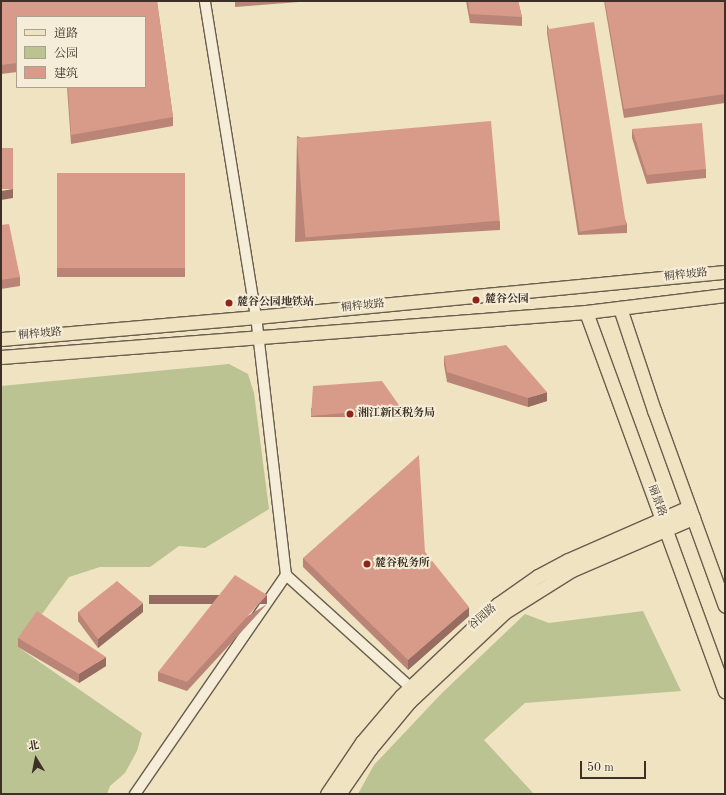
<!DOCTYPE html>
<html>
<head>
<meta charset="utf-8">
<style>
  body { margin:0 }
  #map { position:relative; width:726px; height:795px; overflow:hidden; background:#efe3c2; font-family:"Old Standard TT","Noto Serif SC",serif }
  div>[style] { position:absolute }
  .green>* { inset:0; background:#bbc392 }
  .roads { filter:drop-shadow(1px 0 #695d4e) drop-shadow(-1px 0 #695d4e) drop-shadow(0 1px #695d4e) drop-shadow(0 -1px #695d4e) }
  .minor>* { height:10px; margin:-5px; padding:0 5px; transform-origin:5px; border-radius:5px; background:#f5edd7 }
  .major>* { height:13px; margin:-6.5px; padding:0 6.5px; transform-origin:6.5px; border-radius:6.5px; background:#efe3c2 }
  .wall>* { inset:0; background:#ba8577; transform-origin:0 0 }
  .shaded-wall>* { inset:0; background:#976c61; transform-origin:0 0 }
  .building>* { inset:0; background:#d89b8a; transform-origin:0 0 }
  .dots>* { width:11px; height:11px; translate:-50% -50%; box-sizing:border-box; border:2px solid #f5edd7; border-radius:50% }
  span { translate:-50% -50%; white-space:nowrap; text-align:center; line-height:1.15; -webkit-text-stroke:4px #f5edd7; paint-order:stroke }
  .street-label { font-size:11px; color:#3c3027 }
  .poi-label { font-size:11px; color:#3c3027; font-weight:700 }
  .left { translate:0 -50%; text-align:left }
  .frame { position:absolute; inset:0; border:2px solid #3c3027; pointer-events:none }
  .legend { position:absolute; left:16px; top:16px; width:130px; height:72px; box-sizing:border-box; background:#f5edd7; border:1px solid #aba191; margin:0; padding:5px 7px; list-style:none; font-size:12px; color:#3c3027 }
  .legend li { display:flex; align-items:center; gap:8px; height:20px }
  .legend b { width:20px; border:1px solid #aba191 }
  .north { position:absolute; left:16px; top:739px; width:40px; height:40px; -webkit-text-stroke:3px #f5edd7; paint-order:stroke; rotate:350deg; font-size:11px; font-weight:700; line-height:16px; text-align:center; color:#3c3027 }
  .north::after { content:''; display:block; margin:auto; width:14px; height:18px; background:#3c3027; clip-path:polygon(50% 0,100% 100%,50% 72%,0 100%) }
  .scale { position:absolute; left:580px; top:761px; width:66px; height:18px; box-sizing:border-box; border:2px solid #3c3027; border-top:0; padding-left:5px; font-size:12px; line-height:14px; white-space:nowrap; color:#3c3027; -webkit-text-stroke:3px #f5edd7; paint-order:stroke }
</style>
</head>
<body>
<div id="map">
  <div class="green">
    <div style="clip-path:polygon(229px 364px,248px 374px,254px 393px,269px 509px,205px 548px,179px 546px,150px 567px,100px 567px,69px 577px,18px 647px,142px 733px,137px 751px,125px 773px,110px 786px,107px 794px,1px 794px,1px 386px)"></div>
    <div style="clip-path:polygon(643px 611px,681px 691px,525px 703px,484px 740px,534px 794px,358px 794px,374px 765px,441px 694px,525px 614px,549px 623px)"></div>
  </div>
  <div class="roads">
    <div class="minor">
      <div style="left:286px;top:575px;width:167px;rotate:42.1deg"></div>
      <div style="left:135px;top:794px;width:266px;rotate:-55.4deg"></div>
      <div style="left:286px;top:575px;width:260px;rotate:-96.6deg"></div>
      <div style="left:256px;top:317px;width:320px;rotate:-99.2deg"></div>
    </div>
    <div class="major">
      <div style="left:620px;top:308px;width:108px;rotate:71.6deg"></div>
      <div style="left:654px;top:410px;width:208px;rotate:70.1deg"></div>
      <div style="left:586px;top:312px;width:404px;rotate:69.9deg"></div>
      <div style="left:1px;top:339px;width:256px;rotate:-4.9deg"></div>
      <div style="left:256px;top:317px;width:471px;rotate:-5.5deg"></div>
      <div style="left:1px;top:357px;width:587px;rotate:-4.4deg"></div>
      <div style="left:586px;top:312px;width:140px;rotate:-7deg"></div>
      <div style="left:327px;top:794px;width:63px;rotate:-56.1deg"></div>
      <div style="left:362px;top:742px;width:60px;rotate:-49.7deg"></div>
      <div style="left:401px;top:696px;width:134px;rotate:-43.5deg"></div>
      <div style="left:498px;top:604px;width:49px;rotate:-35deg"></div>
      <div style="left:538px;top:576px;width:34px;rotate:-28deg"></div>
      <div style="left:568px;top:560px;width:132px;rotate:-23.7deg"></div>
      <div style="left:339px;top:794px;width:55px;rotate:-55.4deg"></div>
      <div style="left:370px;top:749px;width:61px;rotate:-50.3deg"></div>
      <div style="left:409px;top:702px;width:132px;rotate:-43.2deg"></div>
      <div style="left:505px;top:612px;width:79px;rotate:-32.1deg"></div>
      <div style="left:572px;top:570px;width:132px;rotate:-23.3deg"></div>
    </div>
  </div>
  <div class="wall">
    <div style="clip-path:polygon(1px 1px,157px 1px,173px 117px,173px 126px,71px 144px,67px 87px,145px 87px,145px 17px,17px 17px,17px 72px,1px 74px)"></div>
    <div style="clip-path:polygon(235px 1px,312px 1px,235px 7px)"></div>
    <div style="clip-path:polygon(466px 1px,518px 1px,522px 17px,522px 26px,470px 23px)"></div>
    <div style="clip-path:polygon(604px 1px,725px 1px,725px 103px,624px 118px)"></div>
    <div style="clip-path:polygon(547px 24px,627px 224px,627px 233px,578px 235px,547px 33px)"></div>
    <div style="clip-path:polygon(632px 129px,706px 169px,706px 178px,647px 184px,632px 138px)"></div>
    <div style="clip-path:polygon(297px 136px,500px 221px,500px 230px,295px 242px)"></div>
    <div style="left:185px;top:173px;width:104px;height:128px;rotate:90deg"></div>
    <div style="clip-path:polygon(1px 225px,20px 277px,20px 286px,1px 289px)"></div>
    <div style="clip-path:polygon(444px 356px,547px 401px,528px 407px,447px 382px,444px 365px)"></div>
    <div style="left:401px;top:408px;width:9px;height:90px;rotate:90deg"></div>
    <div style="clip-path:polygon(425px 552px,469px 616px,408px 670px,303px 567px,303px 558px)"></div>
    <div style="clip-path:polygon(267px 604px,187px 691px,158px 681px,158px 672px)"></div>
    <div style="clip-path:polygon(78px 612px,143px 612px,98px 648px,78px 621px)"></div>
    <div style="clip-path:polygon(18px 638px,106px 666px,79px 683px,18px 647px)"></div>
  </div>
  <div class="shaded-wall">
    <div style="clip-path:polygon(13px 189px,13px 198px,1px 200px,1px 191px)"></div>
    <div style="clip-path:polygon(547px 392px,547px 401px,528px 407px,528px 398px)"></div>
    <div style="left:267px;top:595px;width:9px;height:118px;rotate:90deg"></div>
    <div style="clip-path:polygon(143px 603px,143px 612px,98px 648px,98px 639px)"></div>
    <div style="clip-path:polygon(469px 607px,469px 616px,408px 670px,408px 660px)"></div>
    <div style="clip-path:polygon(106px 657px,106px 666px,79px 683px,79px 674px)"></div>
  </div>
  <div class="building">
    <div style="clip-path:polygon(1px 1px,157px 1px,173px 117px,71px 135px,68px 87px,145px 87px,145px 17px,17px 17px,17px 63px,1px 65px)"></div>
    <div style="clip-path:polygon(468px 1px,518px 1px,522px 17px,470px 14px)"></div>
    <div style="clip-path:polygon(605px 1px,725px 1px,725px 94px,624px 109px)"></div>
    <div style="left:594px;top:22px;width:205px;height:47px;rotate:81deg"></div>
    <div style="left:491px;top:121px;width:100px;height:195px;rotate:85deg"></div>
    <div style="clip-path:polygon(702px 123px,706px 169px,647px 175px,632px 129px)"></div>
    <div style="left:13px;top:148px;width:41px;height:12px;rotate:90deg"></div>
    <div style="left:185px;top:173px;width:95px;height:128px;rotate:90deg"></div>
    <div style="clip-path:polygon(9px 224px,20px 277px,1px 280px,1px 225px)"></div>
    <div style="clip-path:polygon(506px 345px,547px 392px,528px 398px,447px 372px,444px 356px)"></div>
    <div style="clip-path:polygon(382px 381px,401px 408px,311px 416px,313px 386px)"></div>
    <div style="clip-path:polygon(419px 455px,425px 552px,469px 607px,408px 660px,303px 558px)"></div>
    <div style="clip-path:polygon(235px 575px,267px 595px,187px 682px,158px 672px)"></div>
    <div style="clip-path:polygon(117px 581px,143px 603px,98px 639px,78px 612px)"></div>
    <div style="clip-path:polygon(37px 611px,106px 657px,79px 674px,18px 638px)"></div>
  </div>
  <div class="dots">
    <div style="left:476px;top:300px;background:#8f2418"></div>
    <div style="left:229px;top:303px;background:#8f2418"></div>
    <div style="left:350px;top:414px;background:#8f2418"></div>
    <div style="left:367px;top:564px;background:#8f2418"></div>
  </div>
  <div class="street-label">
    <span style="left:686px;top:276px;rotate:-6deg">桐梓坡路</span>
    <span style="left:363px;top:307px;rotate:-6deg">桐梓坡路</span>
    <span style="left:40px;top:335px;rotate:-5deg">桐梓坡路</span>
    <span style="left:656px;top:501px;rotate:70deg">丽景路</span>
    <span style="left:483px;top:618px;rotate:-41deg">谷园路</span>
  </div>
  <div class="poi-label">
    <span class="left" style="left:485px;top:300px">麓谷公园</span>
    <span class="left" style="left:237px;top:303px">麓谷公园地铁站</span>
    <span class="left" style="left:358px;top:414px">湘江新区税务局</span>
    <span class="left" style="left:375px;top:564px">麓谷税务所</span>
  </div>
  <div class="frame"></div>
  <ul class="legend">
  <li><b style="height:5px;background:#efe3c2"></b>道路</li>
  <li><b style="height:11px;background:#bbc392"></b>公园</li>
  <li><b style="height:11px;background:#d89b8a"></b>建筑</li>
  </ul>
  <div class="north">北</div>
  <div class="scale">50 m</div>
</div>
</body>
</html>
